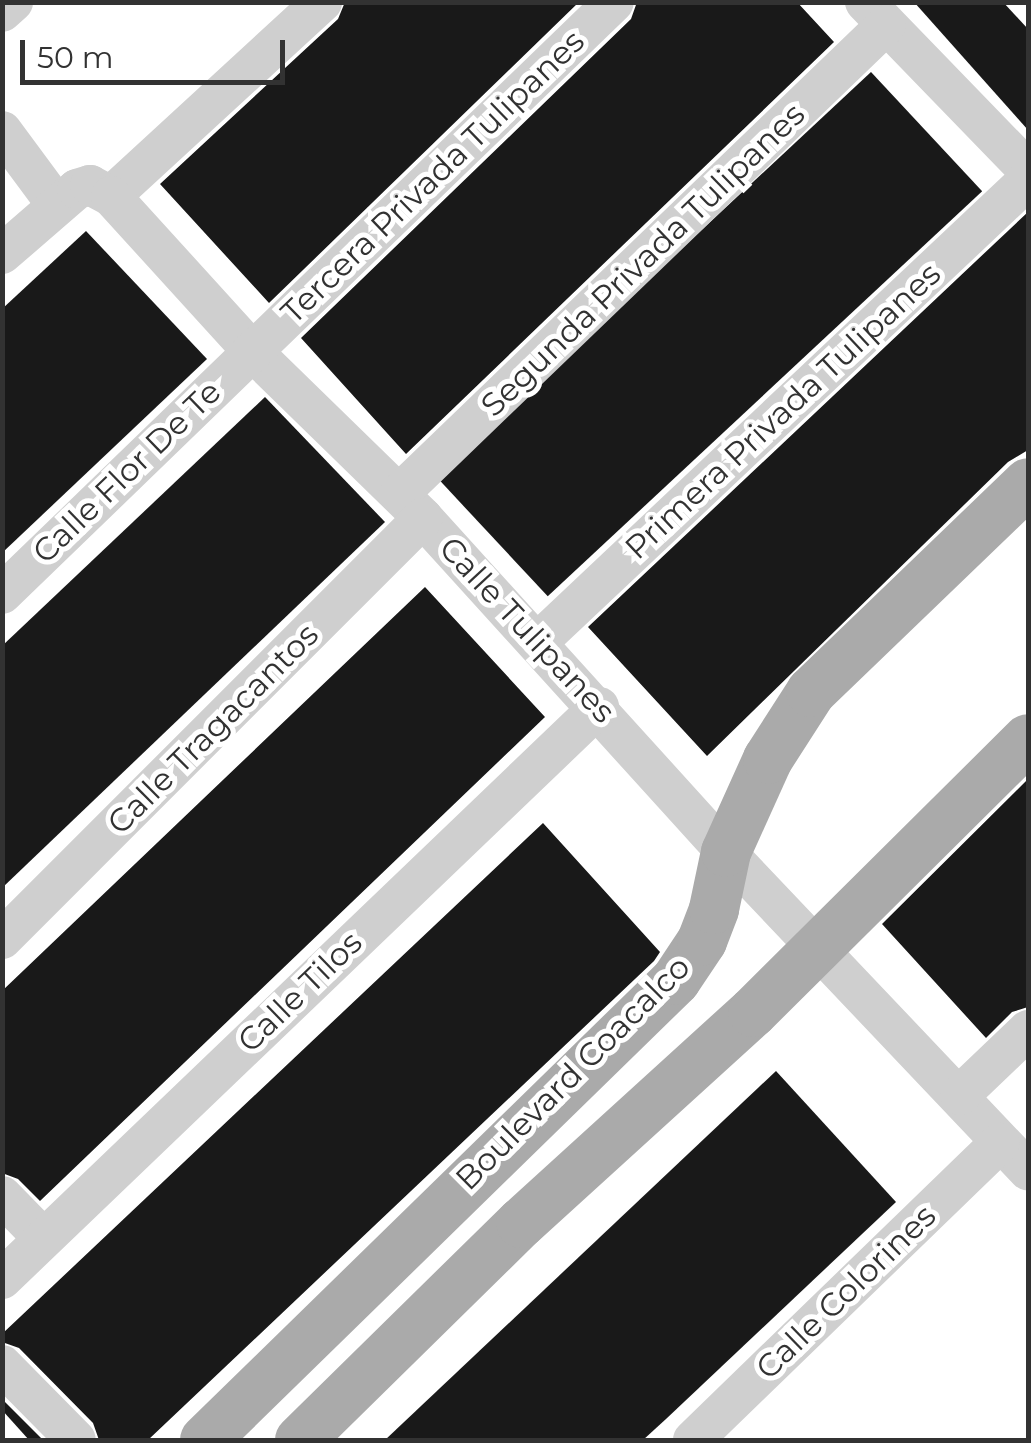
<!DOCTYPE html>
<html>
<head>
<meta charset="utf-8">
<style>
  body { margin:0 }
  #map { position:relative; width:1031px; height:1443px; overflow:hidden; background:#fff; font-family:Montserrat,sans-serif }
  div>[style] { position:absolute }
  .building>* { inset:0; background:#191919; transform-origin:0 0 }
  .minor>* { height:40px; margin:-20px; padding:0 20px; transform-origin:20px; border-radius:20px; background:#cfcfcf }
  .major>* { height:50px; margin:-25px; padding:0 25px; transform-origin:25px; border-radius:25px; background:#aaa }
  span { translate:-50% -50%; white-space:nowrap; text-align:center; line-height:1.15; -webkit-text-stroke:10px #fff; paint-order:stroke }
  .street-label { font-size:32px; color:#323232 }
  .frame { position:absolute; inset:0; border:5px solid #323232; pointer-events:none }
  .scale { position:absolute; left:20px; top:40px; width:265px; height:45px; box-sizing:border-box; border:5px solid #323232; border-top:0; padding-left:12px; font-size:30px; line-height:35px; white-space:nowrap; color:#323232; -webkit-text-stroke:8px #fff; paint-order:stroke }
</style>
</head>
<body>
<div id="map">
  <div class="building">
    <div style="clip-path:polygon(345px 2px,579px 2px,269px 303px,160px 184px,338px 19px)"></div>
    <div style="clip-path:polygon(637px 2px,797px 2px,834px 42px,406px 454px,301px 338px,631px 19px)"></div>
    <div style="clip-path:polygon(914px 2px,1003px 2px,1028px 29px,1028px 130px)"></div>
    <div style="left:871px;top:72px;width:163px;height:594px;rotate:47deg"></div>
    <div style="clip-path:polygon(1028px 212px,1028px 450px,1008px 462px,707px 756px,588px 627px)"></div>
    <div style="clip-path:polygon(86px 231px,207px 359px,2px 553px,2px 309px)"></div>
    <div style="clip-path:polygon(265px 397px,385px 522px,2px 888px,2px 646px)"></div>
    <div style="clip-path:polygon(425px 587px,545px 717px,40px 1201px,18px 1179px,2px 1173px,2px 991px)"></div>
    <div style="clip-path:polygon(1028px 779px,1028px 1007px,1012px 1012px,986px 1038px,882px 924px)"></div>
    <div style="clip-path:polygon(543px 823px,660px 952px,654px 961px,148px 1440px,99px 1440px,93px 1423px,19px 1348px,2px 1342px,2px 1334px)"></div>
    <div style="clip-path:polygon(776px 1071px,896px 1202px,666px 1419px,643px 1440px,385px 1440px)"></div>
    <div style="clip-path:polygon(2px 1399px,43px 1440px,29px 1440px,2px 1410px)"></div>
  </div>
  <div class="minor">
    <div style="left:865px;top:2px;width:234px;rotate:45.9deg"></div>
    <div style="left:2px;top:12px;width:15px;rotate:-42deg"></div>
    <div style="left:2px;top:131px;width:91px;rotate:53.5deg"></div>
    <div style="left:111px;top:196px;width:287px;rotate:-42.6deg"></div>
    <div style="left:2px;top:254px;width:99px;rotate:-40.9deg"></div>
    <div style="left:77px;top:189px;width:14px;rotate:-17deg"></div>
    <div style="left:90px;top:185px;width:24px;rotate:28deg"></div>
    <div style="left:111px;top:196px;width:210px;rotate:47.7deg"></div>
    <div style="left:252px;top:351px;width:239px;rotate:44.3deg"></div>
    <div style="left:423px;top:518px;width:451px;rotate:47.8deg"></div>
    <div style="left:726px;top:852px;width:439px;rotate:46.5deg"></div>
    <div style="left:399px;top:494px;width:676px;rotate:-43.92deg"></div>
    <div style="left:2px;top:594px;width:851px;rotate:-44.05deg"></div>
    <div style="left:538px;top:642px;width:673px;rotate:-43.32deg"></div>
    <div style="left:2px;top:939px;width:595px;rotate:-45deg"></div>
    <div style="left:960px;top:1095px;width:94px;rotate:-43.7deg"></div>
    <div style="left:2px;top:1196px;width:57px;rotate:45.7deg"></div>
    <div style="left:2px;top:1279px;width:827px;rotate:-43.77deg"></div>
    <div style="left:2px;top:1365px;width:105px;rotate:45.4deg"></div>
    <div style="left:693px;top:1440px;width:427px;rotate:-44.1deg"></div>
  </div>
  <div class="major">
    <div style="left:205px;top:1440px;width:658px;rotate:-44.32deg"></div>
    <div style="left:676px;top:980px;width:47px;rotate:-56.3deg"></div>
    <div style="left:702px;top:941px;width:34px;rotate:-69deg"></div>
    <div style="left:714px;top:909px;width:58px;rotate:-78.1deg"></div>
    <div style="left:726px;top:852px;width:102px;rotate:-65.7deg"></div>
    <div style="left:768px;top:759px;width:80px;rotate:-57.3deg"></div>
    <div style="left:811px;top:692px;width:301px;rotate:-43.9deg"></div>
    <div style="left:300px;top:1440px;width:310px;rotate:-44.5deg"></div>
    <div style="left:521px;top:1223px;width:314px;rotate:-42.3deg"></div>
    <div style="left:753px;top:1012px;width:387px;rotate:-44.8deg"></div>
  </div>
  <div class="street-label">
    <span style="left:433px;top:177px;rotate:-44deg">Tercera Privada Tulipanes</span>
    <span style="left:643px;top:260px;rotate:-44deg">Segunda Privada Tulipanes</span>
    <span style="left:783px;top:411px;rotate:-43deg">Primera Privada Tulipanes</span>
    <span style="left:127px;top:472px;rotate:-44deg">Calle Flor De Te</span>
    <span style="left:527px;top:630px;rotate:47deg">Calle Tulipanes</span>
    <span style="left:213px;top:729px;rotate:-45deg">Calle Tragacantos</span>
    <span style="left:300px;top:992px;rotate:-44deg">Calle Tilos</span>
    <span style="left:573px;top:1073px;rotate:-45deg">Boulevard Coacalco</span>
    <span style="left:846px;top:1292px;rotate:-44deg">Calle Colorines</span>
  </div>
  <div class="frame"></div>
  <div class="scale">50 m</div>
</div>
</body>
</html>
